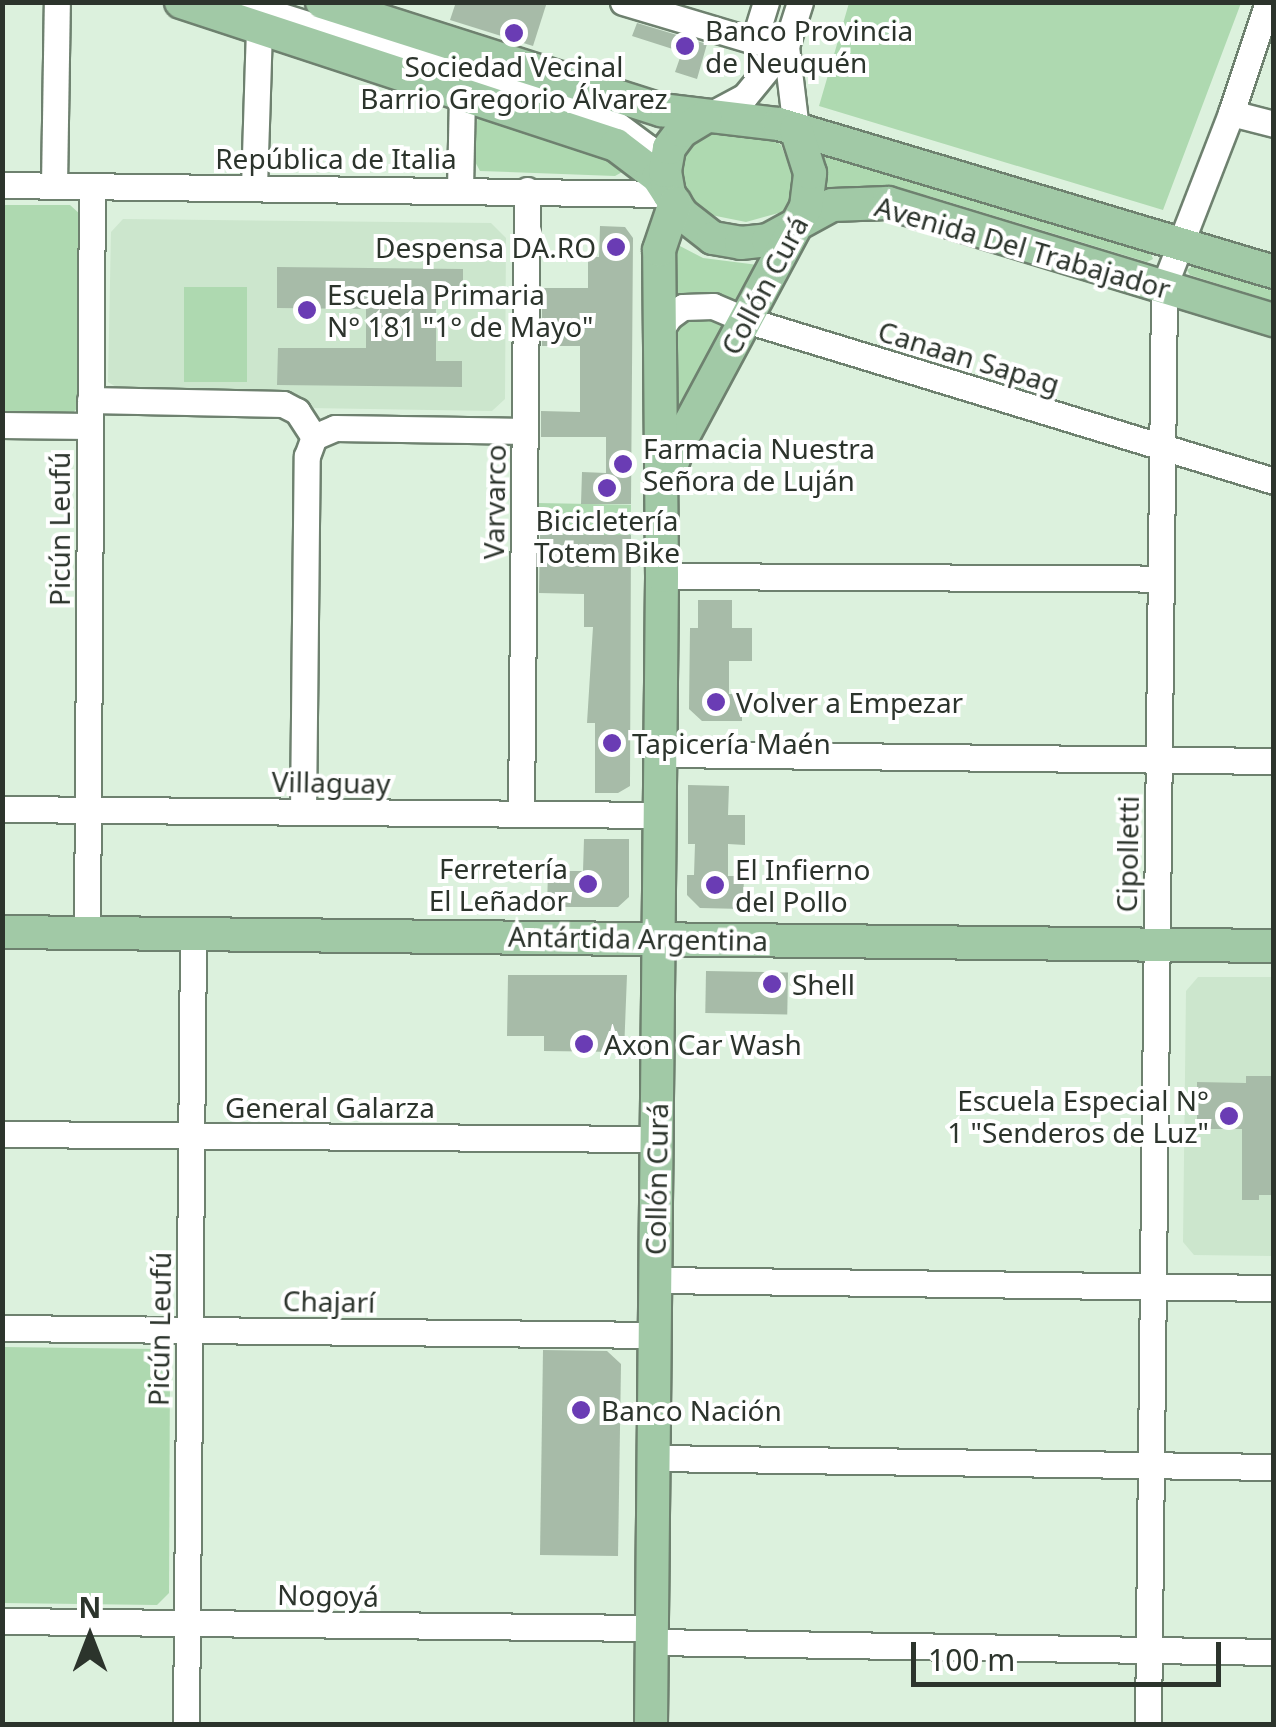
<!DOCTYPE html>
<html>
<head>
<meta charset="utf-8">
<style>
  body { margin:0 }
  #map { position:relative; width:1276px; height:1727px; overflow:hidden; background:#dcf1dd; font-family:"Noto Sans",sans-serif }
  div>[style] { position:absolute }
  .built>* { inset:0; background:#cce6cd }
  .green>* { inset:0; background:#aed9b0; transform-origin:0 0 }
  .building>* { inset:0; background:#a7bba8; transform-origin:0 0 }
  .roads { filter:drop-shadow(2px 0 #6e816f) drop-shadow(-2px 0 #6e816f) drop-shadow(0 2px #6e816f) drop-shadow(0 -2px #6e816f) }
  .minor>* { height:25px; margin:-12.5px; padding:0 12.5px; transform-origin:12.5px; border-radius:12.5px; background:#fff }
  .major>* { height:32px; margin:-16px; padding:0 16px; transform-origin:16px; border-radius:16px; background:#a1c9a6 }
  .dots>* { width:28px; height:28px; translate:-50% -50%; box-sizing:border-box; border:5px solid #fff; border-radius:50% }
  span { translate:-50% -50%; white-space:nowrap; text-align:center; line-height:1.15; -webkit-text-stroke:8px #fff; paint-order:stroke }
  .poi-label { font-size:28px; color:#2c342c }
  .left { translate:0 -50%; text-align:left }
  .right { translate:-100% -50%; text-align:right }
  .street-label { font-size:28px; color:#2c342c }
  .frame { position:absolute; inset:0; border:5px solid #2c342c; pointer-events:none }
  .north { position:absolute; left:40px; top:1587px; width:100px; height:100px; -webkit-text-stroke:8px #fff; paint-order:stroke; rotate:0deg; font-size:28px; font-weight:700; line-height:40px; text-align:center; color:#2c342c }
  .north::after { content:''; display:block; margin:auto; width:35px; height:45px; background:#2c342c; clip-path:polygon(50% 0,100% 100%,50% 72%,0 100%) }
  .scale { position:absolute; left:911px; top:1642px; width:310px; height:45px; box-sizing:border-box; border:5px solid #2c342c; border-top:0; padding-left:12px; font-size:30px; line-height:35px; white-space:nowrap; color:#2c342c; -webkit-text-stroke:8px #fff; paint-order:stroke }
</style>
</head>
<body>
<div id="map">
  <div class="built">
    <div style="clip-path:polygon(123px 219px,491px 223px,506px 238px,505px 399px,492px 411px,309px 408px,128px 394px,108px 382px,111px 232px)"></div>
    <div style="clip-path:polygon(1198px 977px,1273px 977px,1273px 1256px,1194px 1255px,1183px 1242px,1186px 991px)"></div>
  </div>
  <div class="green">
    <div style="clip-path:polygon(849px 3px,849px 2px,1241px 3px,1163px 210px,819px 106px)"></div>
    <div style="clip-path:polygon(478px 114px,612px 149px,624px 171px,615px 176px,480px 171px,473px 158px)"></div>
    <div style="clip-path:polygon(706px 132px,774px 139px,781px 145px,799px 191px,786px 211px,746px 222px,711px 215px,695px 204px,678px 181px,680px 154px)"></div>
    <div style="clip-path:polygon(822px 154px,1151px 254px,1153px 259px,1147px 262px,929px 196px,908px 192px,822px 197px)"></div>
    <div style="clip-path:polygon(3px 205px,70px 205px,81px 215px,79px 406px,73px 413px,3px 415px)"></div>
    <div style="clip-path:polygon(678px 245px,703px 258px,758px 265px,743px 306px,672px 305px,669px 251px)"></div>
    <div style="clip-path:polygon(1193px 266px,1273px 291px,1273px 301px,1190px 275px,1187px 270px)"></div>
    <div style="left:184px;top:287px;width:63px;height:95px"></div>
    <div style="clip-path:polygon(690px 312px,728px 324px,667px 448px,669px 333px)"></div>
    <div style="left:537px;top:503px;width:94px;height:31px;rotate:1deg"></div>
    <div style="clip-path:polygon(3px 1347px,158px 1349px,170px 1361px,169px 1593px,157px 1605px,3px 1603px)"></div>
  </div>
  <div class="building">
    <div style="clip-path:polygon(456px 2px,547px 2px,533px 46px,450px 20px)"></div>
    <div style="clip-path:polygon(637px 23px,707px 44px,697px 79px,675px 72px,682px 52px,632px 36px)"></div>
    <div style="clip-path:polygon(600px 226px,625px 227px,633px 238px,631px 504px,581px 504px,582px 472px,606px 473px,606px 437px,541px 437px,541px 411px,580px 412px,580px 346px,542px 346px,542px 288px,588px 288px,588px 257px,599px 257px)"></div>
    <div style="clip-path:polygon(277px 267px,463px 269px,463px 294px,436px 294px,436px 361px,462px 361px,462px 387px,277px 385px,278px 348px,366px 348px,366px 309px,277px 308px)"></div>
    <div style="clip-path:polygon(540px 534px,631px 535px,630px 786px,618px 793px,595px 793px,595px 723px,587px 723px,593px 627px,584px 627px,584px 594px,539px 593px)"></div>
    <div style="clip-path:polygon(698px 600px,732px 600px,732px 628px,752px 628px,752px 661px,729px 661px,729px 694px,742px 694px,742px 721px,702px 721px,689px 709px,690px 628px,698px 628px)"></div>
    <div style="clip-path:polygon(688px 785px,729px 786px,728px 815px,745px 815px,745px 845px,728px 844px,728px 876px,744px 876px,743px 909px,700px 908px,687px 895px,687px 875px,694px 875px,695px 844px,688px 844px)"></div>
    <div style="clip-path:polygon(584px 839px,629px 839px,629px 897px,618px 907px,547px 907px,548px 871px,583px 871px)"></div>
    <div style="left:706px;top:971px;width:82px;height:42px;rotate:1deg"></div>
    <div style="clip-path:polygon(508px 975px,627px 975px,624px 1052px,544px 1051px,544px 1036px,507px 1036px)"></div>
    <div style="clip-path:polygon(1246px 1076px,1274px 1076px,1274px 1195px,1259px 1195px,1259px 1200px,1242px 1200px,1242px 1129px,1197px 1129px,1197px 1082px,1246px 1083px)"></div>
    <div style="clip-path:polygon(543px 1350px,607px 1351px,621px 1364px,618px 1556px,540px 1555px)"></div>
  </div>
  <div class="roads">
    <div class="minor">
      <div style="left:237px;top:2px;width:389px;rotate:17.4deg"></div>
      <div style="left:608px;top:118px;width:49px;rotate:36.6deg"></div>
      <div style="left:647px;top:147px;width:32px;rotate:70deg"></div>
      <div style="left:623px;top:2px;width:137px;rotate:16.6deg"></div>
      <div style="left:754px;top:41px;width:32px;rotate:9deg"></div>
      <div style="left:754px;top:41px;width:41px;rotate:-72.9deg"></div>
      <div style="left:1231px;top:113px;width:44px;rotate:14.3deg"></div>
      <div style="left:706px;top:117px;width:44px;rotate:-28.3deg"></div>
      <div style="left:745px;top:96px;width:65px;rotate:-50.6deg"></div>
      <div style="left:796px;top:129px;width:84px;rotate:-96.9deg"></div>
      <div style="left:786px;top:46px;width:46px;rotate:-72.3deg"></div>
      <div style="left:2px;top:185px;width:667px;rotate:0.77deg"></div>
      <div style="left:54px;top:185px;width:183px;rotate:-89.1deg"></div>
      <div style="left:254px;top:187px;width:160px;rotate:-88.2deg"></div>
      <div style="left:460px;top:189px;width:97px;rotate:-88.8deg"></div>
      <div style="left:659px;top:332px;width:18px;rotate:-56deg"></div>
      <div style="left:669px;top:317px;width:17px;rotate:-36deg"></div>
      <div style="left:683px;top:307px;width:30px;rotate:-2deg"></div>
      <div style="left:713px;top:306px;width:36px;rotate:23deg"></div>
      <div style="left:746px;top:320px;width:552px;rotate:16.96deg"></div>
      <div style="left:90px;top:400px;width:193px;rotate:1.2deg"></div>
      <div style="left:283px;top:404px;width:16px;rotate:27deg"></div>
      <div style="left:297px;top:411px;width:31px;rotate:57deg"></div>
      <div style="left:2px;top:425px;width:88px;rotate:0.7deg"></div>
      <div style="left:314px;top:437px;width:23px;rotate:-23deg"></div>
      <div style="left:335px;top:428px;width:190px;rotate:0.9deg"></div>
      <div style="left:662px;top:576px;width:498px;rotate:0.3deg"></div>
      <div style="left:660px;top:754px;width:614px;rotate:0.65deg"></div>
      <div style="left:2px;top:809px;width:658px;rotate:0.52deg"></div>
      <div style="left:303px;top:812px;width:356px;rotate:-89.4deg"></div>
      <div style="left:307px;top:456px;width:20px;rotate:-70deg"></div>
      <div style="left:521px;top:814px;width:624px;rotate:-89.45deg"></div>
      <div style="left:87px;top:932px;width:746px;rotate:-89.62deg"></div>
      <div style="left:2px;top:1134px;width:655px;rotate:0.44deg"></div>
      <div style="left:655px;top:1280px;width:619px;rotate:0.74deg"></div>
      <div style="left:2px;top:1328px;width:653px;rotate:0.61deg"></div>
      <div style="left:654px;top:1458px;width:620px;rotate:0.83deg"></div>
      <div style="left:2px;top:1621px;width:650px;rotate:0.62deg"></div>
      <div style="left:652px;top:1642px;width:622px;rotate:0.92deg"></div>
      <div style="left:186px;top:1724px;width:791px;rotate:-89.49deg"></div>
      <div style="left:1148px;top:1724px;width:1438px;rotate:-89.36deg"></div>
      <div style="left:1164px;top:286px;width:186px;rotate:-68.8deg"></div>
      <div style="left:1231px;top:113px;width:117px;rotate:-71.6deg"></div>
    </div>
    <div class="major">
      <div style="left:181px;top:2px;width:458px;rotate:18.2deg"></div>
      <div style="left:616px;top:145px;width:53px;rotate:37.3deg"></div>
      <div style="left:658px;top:177px;width:44px;rotate:57deg"></div>
      <div style="left:682px;top:214px;width:39px;rotate:38deg"></div>
      <div style="left:713px;top:238px;width:28px;rotate:10deg"></div>
      <div style="left:741px;top:243px;width:27px;rotate:-6deg"></div>
      <div style="left:768px;top:240px;width:73px;rotate:-28.7deg"></div>
      <div style="left:832px;top:205px;width:56px;rotate:-2deg"></div>
      <div style="left:888px;top:203px;width:403px;rotate:16.9deg"></div>
      <div style="left:322px;top:2px;width:356px;rotate:17.7deg"></div>
      <div style="left:661px;top:110px;width:119px;rotate:6.8deg"></div>
      <div style="left:779px;top:124px;width:517px;rotate:16.65deg"></div>
      <div style="left:669px;top:194px;width:23px;rotate:-100deg"></div>
      <div style="left:665px;top:171px;width:23px;rotate:-80deg"></div>
      <div style="left:669px;top:148px;width:21px;rotate:-53deg"></div>
      <div style="left:682px;top:131px;width:27px;rotate:-31deg"></div>
      <div style="left:666px;top:480px;width:43px;rotate:-69.4deg"></div>
      <div style="left:681px;top:440px;width:264px;rotate:-61.8deg"></div>
      <div style="left:806px;top:207px;width:34px;rotate:-83deg"></div>
      <div style="left:810px;top:173px;width:46px;rotate:-107.7deg"></div>
      <div style="left:2px;top:932px;width:1272px;rotate:0.63deg"></div>
      <div style="left:651px;top:1724px;width:1148px;rotate:-89.45deg"></div>
      <div style="left:662px;top:576px;width:326px;rotate:-90.5deg"></div>
      <div style="left:659px;top:250px;width:50px;rotate:-71.2deg"></div>
    </div>
  </div>
  <div class="dots">
    <div style="left:514px;top:33px;background:#6a3cb4"></div>
    <div style="left:685px;top:46px;background:#6a3cb4"></div>
    <div style="left:616px;top:247px;background:#6a3cb4"></div>
    <div style="left:307px;top:310px;background:#6a3cb4"></div>
    <div style="left:623px;top:464px;background:#6a3cb4"></div>
    <div style="left:607px;top:488px;background:#6a3cb4"></div>
    <div style="left:716px;top:702px;background:#6a3cb4"></div>
    <div style="left:612px;top:743px;background:#6a3cb4"></div>
    <div style="left:588px;top:884px;background:#6a3cb4"></div>
    <div style="left:715px;top:885px;background:#6a3cb4"></div>
    <div style="left:772px;top:984px;background:#6a3cb4"></div>
    <div style="left:584px;top:1044px;background:#6a3cb4"></div>
    <div style="left:1229px;top:1116px;background:#6a3cb4"></div>
    <div style="left:581px;top:1410px;background:#6a3cb4"></div>
  </div>
  <div class="poi-label">
    <span class="left" style="left:705px;top:46px">Banco Provincia<br>de Neuquén</span>
    <span style="left:514px;top:82px">Sociedad Vecinal<br>Barrio Gregorio Álvarez</span>
    <span class="right" style="left:596px;top:247px">Despensa DA.RO</span>
    <span class="left" style="left:327px;top:310px">Escuela Primaria<br>N° 181 "1° de Mayo"</span>
    <span class="left" style="left:643px;top:464px">Farmacia Nuestra<br>Señora de Luján</span>
    <span style="left:607px;top:536px">Bicicletería<br>Totem Bike</span>
    <span class="left" style="left:736px;top:702px">Volver a Empezar</span>
    <span class="left" style="left:632px;top:743px">Tapicería Maén</span>
    <span class="right" style="left:568px;top:884px">Ferretería<br>El Leñador</span>
    <span class="left" style="left:735px;top:885px">El Infierno<br>del Pollo</span>
    <span class="left" style="left:792px;top:984px">Shell</span>
    <span class="left" style="left:604px;top:1044px">Axon Car Wash</span>
    <span class="right" style="left:1209px;top:1116px">Escuela Especial N°<br>1 "Senderos de Luz"</span>
    <span class="left" style="left:601px;top:1410px">Banco Nación</span>
  </div>
  <div class="street-label">
    <span style="left:336px;top:158px">República de Italia</span>
    <span style="left:1023px;top:247px;rotate:16deg">Avenida Del Trabajador</span>
    <span style="left:764px;top:285px;rotate:-62deg">Collón Curá</span>
    <span style="left:969px;top:357px;rotate:17deg">Canaan Sapag</span>
    <span style="left:494px;top:502px;rotate:-89deg">Varvarco</span>
    <span style="left:59px;top:529px;rotate:-90deg">Picún Leufú</span>
    <span style="left:331px;top:782px;rotate:1deg">Villaguay</span>
    <span style="left:1127px;top:854px;rotate:-89deg">Cipolletti</span>
    <span style="left:638px;top:938px;rotate:1deg">Antártida Argentina</span>
    <span style="left:330px;top:1107px">General Galarza</span>
    <span style="left:656px;top:1179px;rotate:-89deg">Collón Curá</span>
    <span style="left:329px;top:1301px;rotate:1deg">Chajarí</span>
    <span style="left:159px;top:1329px;rotate:-89deg">Picún Leufú</span>
    <span style="left:328px;top:1595px;rotate:1deg">Nogoyá</span>
  </div>
  <div class="frame"></div>
  <div class="north">N</div>
  <div class="scale">100 m</div>
</div>
</body>
</html>
